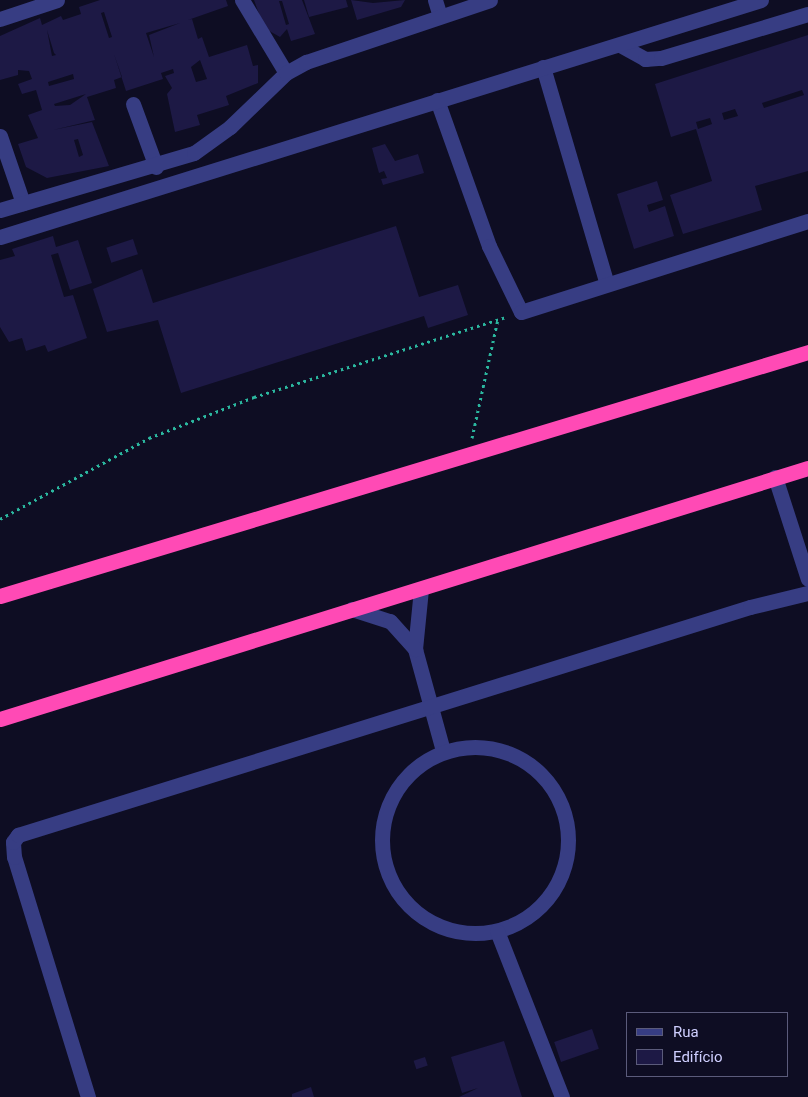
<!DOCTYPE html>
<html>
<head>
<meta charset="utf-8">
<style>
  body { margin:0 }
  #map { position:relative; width:808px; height:1097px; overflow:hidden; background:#0e0d23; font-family:Roboto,sans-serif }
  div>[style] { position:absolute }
  .building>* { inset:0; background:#1d1945; transform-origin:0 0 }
  .path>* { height:3px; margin-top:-1.5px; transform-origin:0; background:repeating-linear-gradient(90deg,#2bb79f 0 2.5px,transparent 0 6.5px) }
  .minor>* { height:15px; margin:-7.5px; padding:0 7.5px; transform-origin:7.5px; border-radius:7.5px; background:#373d83 }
  .minor>.ring { margin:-7.5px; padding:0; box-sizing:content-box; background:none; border:15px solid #373d83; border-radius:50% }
  .highway>* { height:15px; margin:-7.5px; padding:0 7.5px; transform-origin:7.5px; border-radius:7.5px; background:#ff4ab5 }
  span { translate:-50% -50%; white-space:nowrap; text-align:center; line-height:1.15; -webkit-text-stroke:5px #0e0d23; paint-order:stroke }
  .legend { position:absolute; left:626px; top:1012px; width:162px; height:65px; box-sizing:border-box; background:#0e0d23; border:1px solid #5b5b7b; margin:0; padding:6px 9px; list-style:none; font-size:15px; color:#cfcfff }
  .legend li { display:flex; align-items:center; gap:10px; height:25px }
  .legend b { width:25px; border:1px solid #5b5b7b }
</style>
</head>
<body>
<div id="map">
  <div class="building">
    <div style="clip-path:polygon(evenodd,100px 0,226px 0,228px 6px,188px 20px,192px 19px,198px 39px,202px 37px,209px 57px,247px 45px,253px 66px,258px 65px,258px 83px,226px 96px,229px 105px,197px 115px,200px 125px,175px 132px,167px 94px,172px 88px,165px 76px,174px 73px,173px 69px,161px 73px,163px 79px,126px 91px,114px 54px,122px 77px,114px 80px,116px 88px,87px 97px,95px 120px,53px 130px,92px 122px,109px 166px,47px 178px,26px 167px,18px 144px,38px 138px,28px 115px,42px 110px,36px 90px,22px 94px,18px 84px,32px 79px,29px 71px,18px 70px,18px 75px,0 80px,0 36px,40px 18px,42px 25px,61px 16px,63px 20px,81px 14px,79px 7px,100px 0,104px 12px,112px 37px,109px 38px,101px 13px,104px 12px,100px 0,180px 23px,149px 35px,154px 57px,146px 33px,180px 23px,100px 0,47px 30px,54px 53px,56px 55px,52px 56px,47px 30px,100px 0,200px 60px,207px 79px,196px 82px,191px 67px,200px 60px,100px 0,73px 74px,74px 79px,49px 86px,48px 82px,73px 74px,100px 0,86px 94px,70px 105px,55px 106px,54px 104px,86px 94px,100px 0,78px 139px,83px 155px,79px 157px,74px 140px,78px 139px)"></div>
    <div style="clip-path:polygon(evenodd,254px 0,302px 0,315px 34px,291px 41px,287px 29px,280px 37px,264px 28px,254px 0,279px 1px,282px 1px,289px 24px,286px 25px,279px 1px)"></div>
    <div style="clip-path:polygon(304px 0,346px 0,348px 7px,309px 17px)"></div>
    <div style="clip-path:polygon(351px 0,373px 3px,405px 0,401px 7px,357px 20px)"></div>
    <div style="clip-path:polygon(evenodd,808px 35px,808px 171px,755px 186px,762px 210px,683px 234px,670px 195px,712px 181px,696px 129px,671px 137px,655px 84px,808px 35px,802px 90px,804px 95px,764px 108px,762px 103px,802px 90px,808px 35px,735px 109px,738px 116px,724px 120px,722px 113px,735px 109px,808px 35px,710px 118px,712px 124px,698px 129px,696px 122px,710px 118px)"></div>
    <div style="clip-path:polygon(385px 144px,395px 161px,418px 154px,424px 173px,383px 185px,381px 179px,387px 178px,384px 171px,379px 173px,372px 148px)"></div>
    <div style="clip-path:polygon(657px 181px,663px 200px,647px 205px,649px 212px,665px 206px,674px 236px,634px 249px,617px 194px)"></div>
    <div style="clip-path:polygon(396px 226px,419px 297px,458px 285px,468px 315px,428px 328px,424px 316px,181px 393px,158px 320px,107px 332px,93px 289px,142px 269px,153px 303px)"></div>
    <div style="clip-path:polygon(53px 236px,56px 247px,78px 240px,92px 283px,70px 290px,58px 253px,51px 255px,64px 297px,73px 295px,87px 338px,48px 352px,45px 345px,26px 351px,22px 338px,9px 342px,0 327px,0 260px,15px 256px,12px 249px)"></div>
    <div style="left:133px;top:239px;width:16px;height:28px;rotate:72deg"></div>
    <div style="left:592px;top:1029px;width:21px;height:40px;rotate:71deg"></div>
    <div style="clip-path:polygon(504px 1041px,522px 1097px,459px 1097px,478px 1088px,462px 1093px,451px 1057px)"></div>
    <div style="left:425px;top:1057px;width:9px;height:12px;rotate:72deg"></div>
    <div style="clip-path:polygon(311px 1087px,314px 1097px,292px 1097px,292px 1094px)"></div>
  </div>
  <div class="path">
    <div style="left:472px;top:438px;width:122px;rotate:-77.7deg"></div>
    <div style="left:0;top:519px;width:170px;rotate:-28.5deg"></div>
    <div style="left:149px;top:438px;width:113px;rotate:-21.3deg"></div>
    <div style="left:254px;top:397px;width:264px;rotate:-17.6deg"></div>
  </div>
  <div class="minor">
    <div style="left:242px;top:0;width:85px;rotate:58.9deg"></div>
    <div style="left:435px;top:0;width:17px;rotate:73deg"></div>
    <div style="left:0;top:19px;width:60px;rotate:-18.4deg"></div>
    <div style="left:620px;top:45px;width:29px;rotate:29deg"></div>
    <div style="left:645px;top:59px;width:16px;rotate:-4deg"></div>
    <div style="left:661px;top:58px;width:153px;rotate:-16.7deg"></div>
    <div style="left:543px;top:67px;width:226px;rotate:73.6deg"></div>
    <div style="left:437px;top:100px;width:155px;rotate:70.4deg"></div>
    <div style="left:489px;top:246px;width:73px;rotate:64.1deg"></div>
    <div style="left:521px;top:312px;width:301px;rotate:-17.6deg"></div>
    <div style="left:133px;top:104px;width:67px;rotate:69.9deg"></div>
    <div style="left:0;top:136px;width:71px;rotate:71.1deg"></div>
    <div style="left:0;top:210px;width:202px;rotate:-16.4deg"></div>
    <div style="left:194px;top:153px;width:44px;rotate:-35.8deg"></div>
    <div style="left:230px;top:127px;width:78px;rotate:-44deg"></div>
    <div style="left:286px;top:73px;width:23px;rotate:-29deg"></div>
    <div style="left:306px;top:62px;width:194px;rotate:-18.6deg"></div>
    <div style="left:0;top:237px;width:797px;rotate:-17.3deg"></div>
    <div style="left:775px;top:477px;width:107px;rotate:72.1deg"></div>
    <div style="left:421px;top:589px;width:60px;rotate:95.7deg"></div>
    <div style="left:415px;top:649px;width:106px;rotate:74.6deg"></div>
    <div style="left:352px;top:609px;width:40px;rotate:18deg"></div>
    <div style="left:390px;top:621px;width:38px;rotate:48deg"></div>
    <div class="ring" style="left:382px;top:747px;width:171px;height:171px"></div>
    <div style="left:497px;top:931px;width:178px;rotate:68.6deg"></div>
    <div style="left:88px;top:1097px;width:251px;rotate:-107.1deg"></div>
    <div style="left:14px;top:857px;width:15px;rotate:-94deg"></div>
    <div style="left:13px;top:842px;width:9px;rotate:-54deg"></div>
    <div style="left:18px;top:835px;width:767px;rotate:-17.3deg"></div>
    <div style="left:750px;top:607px;width:60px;rotate:-13.6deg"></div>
  </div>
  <div class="highway">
    <div style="left:0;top:596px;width:844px;rotate:-16.8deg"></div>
    <div style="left:0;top:719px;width:846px;rotate:-17.26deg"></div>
  </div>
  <ul class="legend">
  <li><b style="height:6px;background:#373d83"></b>Rua</li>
  <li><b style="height:14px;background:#1d1945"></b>Edifício</li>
  </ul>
</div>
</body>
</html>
